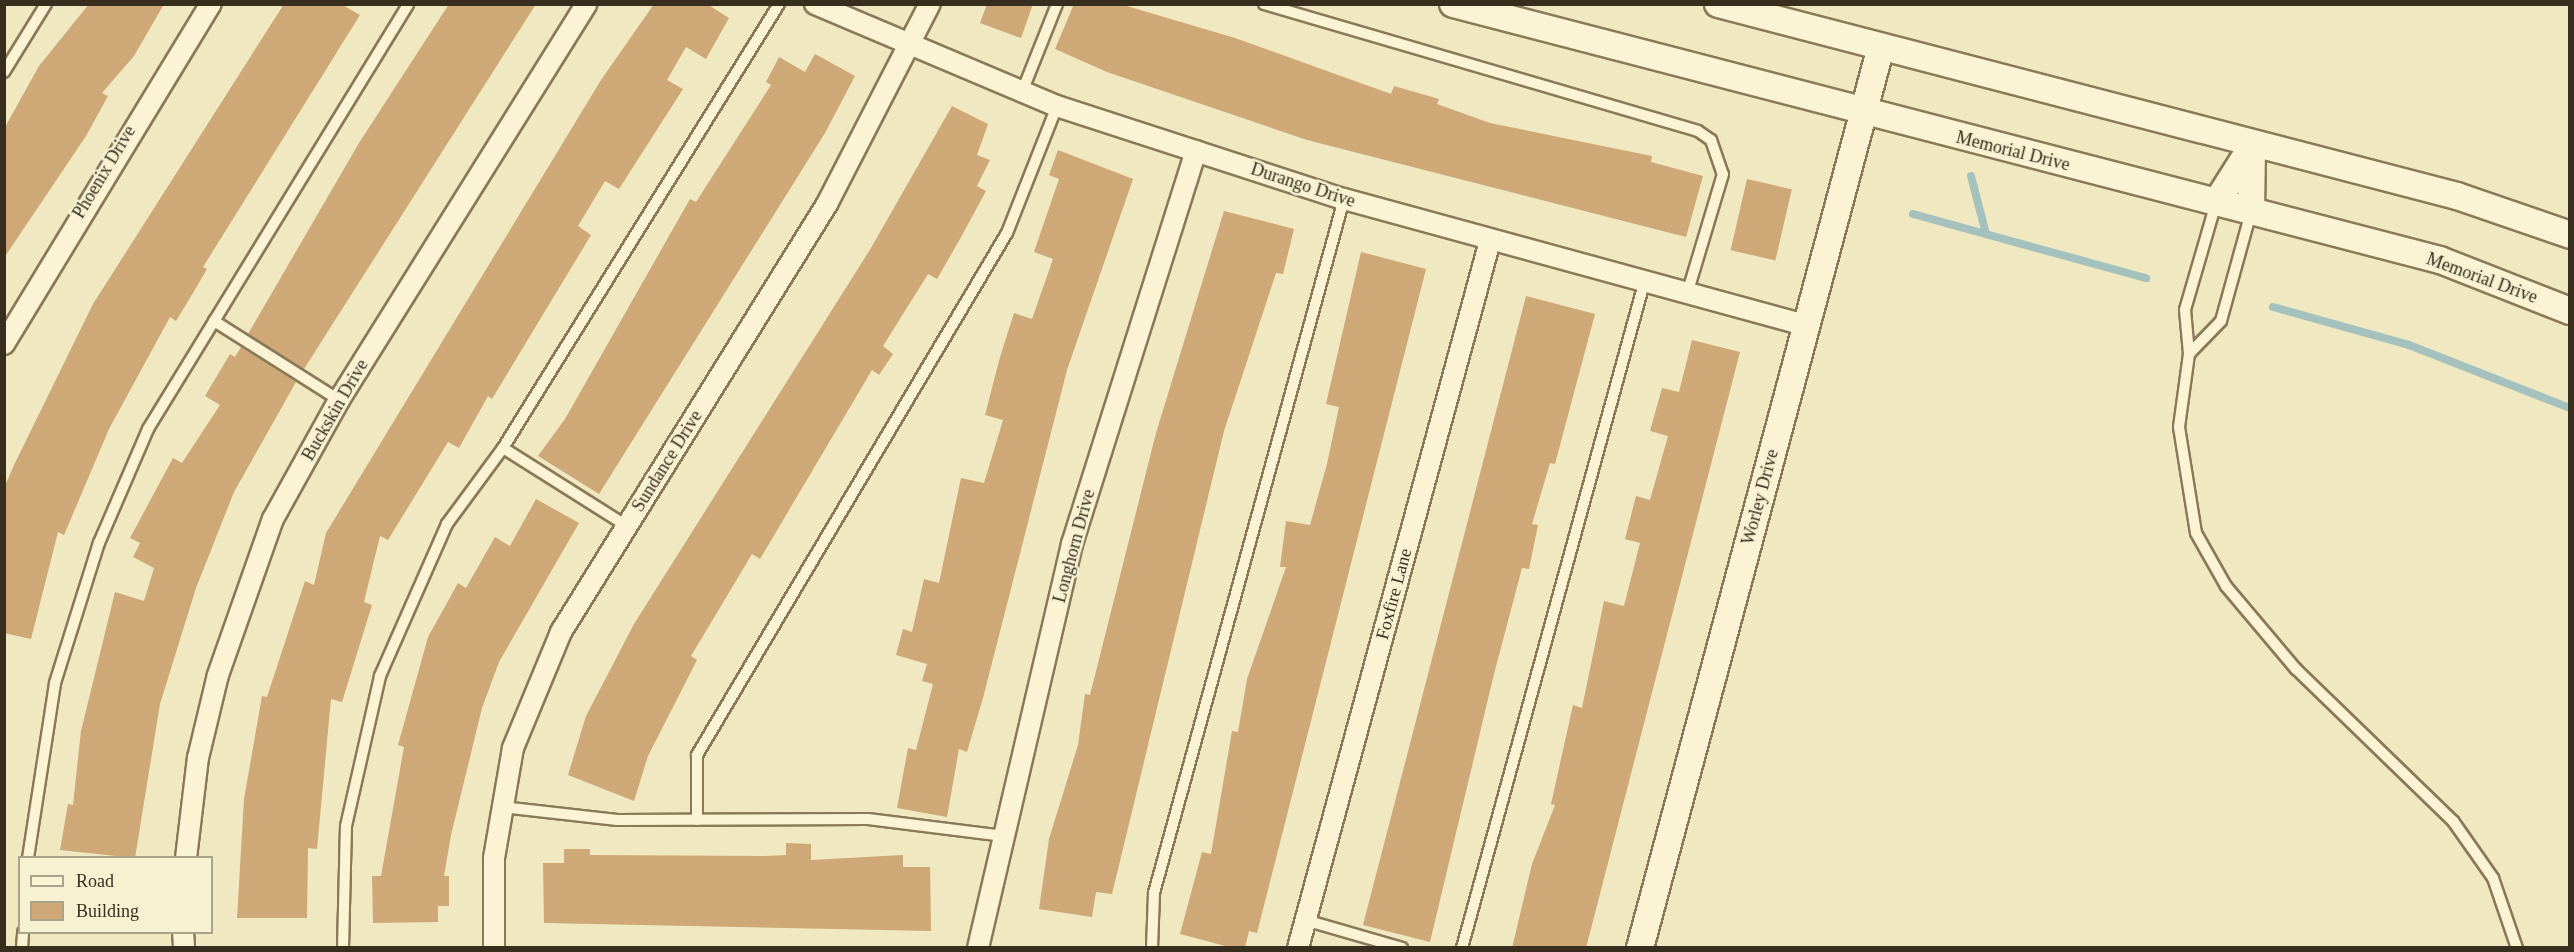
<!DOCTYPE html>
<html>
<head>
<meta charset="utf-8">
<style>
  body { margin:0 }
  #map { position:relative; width:2574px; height:952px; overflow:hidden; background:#efe8c1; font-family:"Times New Roman",serif }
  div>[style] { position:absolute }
  .stream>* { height:8px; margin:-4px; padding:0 4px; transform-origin:4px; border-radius:4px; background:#a4c1bd }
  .building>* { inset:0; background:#cea876; transform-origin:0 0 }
  .roads { filter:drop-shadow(2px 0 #897958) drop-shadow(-2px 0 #897958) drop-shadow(0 2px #897958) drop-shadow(0 -2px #897958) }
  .service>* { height:10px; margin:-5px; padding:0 5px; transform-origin:5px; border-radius:5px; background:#faf4d4 }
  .minor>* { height:20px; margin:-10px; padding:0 10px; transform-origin:10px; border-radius:10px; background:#faf4d4 }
  .tertiary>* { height:26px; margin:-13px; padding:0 13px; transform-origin:13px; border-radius:13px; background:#faf4d4 }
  span { translate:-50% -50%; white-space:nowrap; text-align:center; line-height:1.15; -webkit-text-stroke:5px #f6f1d1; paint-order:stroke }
  .street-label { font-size:18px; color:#382e1d }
  .frame { position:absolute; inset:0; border:6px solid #382e1d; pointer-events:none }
  .legend { position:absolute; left:18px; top:856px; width:195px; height:78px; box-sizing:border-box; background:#f6f1d1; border:2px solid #aaa389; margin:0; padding:8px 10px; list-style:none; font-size:18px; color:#382e1d }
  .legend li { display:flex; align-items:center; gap:12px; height:30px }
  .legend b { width:30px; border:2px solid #aaa389 }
</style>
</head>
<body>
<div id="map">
  <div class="stream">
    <div style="left:1971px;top:176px;width:60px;rotate:75.5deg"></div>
    <div style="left:1913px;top:214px;width:242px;rotate:15.4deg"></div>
    <div style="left:2273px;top:307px;width:141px;rotate:15.6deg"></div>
    <div style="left:2409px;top:345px;width:173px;rotate:21.4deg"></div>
  </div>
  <div class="building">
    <div style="clip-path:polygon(89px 4px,164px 4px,134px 56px,102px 93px,108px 96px,86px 136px,4px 258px,4px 129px,39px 66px)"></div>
    <div style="clip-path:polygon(284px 4px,341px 4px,360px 15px,203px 267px,207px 269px,193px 293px,176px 321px,170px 317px,109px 429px,64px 535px,58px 532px,31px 639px,4px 633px,4px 488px,14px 465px,93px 304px)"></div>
    <div style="clip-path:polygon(449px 4px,536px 4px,304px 369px,248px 334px,359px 143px)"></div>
    <div style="clip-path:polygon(654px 4px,707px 4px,729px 18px,706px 59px,686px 47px,667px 80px,683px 89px,619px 189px,605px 181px,578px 226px,591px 235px,492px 399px,488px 396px,459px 448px,448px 442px,388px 540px,380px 536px,364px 602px,372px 605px,342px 702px,331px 699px,317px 849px,308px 848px,307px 918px,237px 918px,244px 799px,262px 696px,267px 697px,305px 581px,314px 585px,326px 533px,601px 80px)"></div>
    <div style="clip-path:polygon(987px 4px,1033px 4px,1021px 38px,980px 23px)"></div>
    <div style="clip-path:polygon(1074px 4px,1120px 4px,1235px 38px,1391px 94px,1394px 86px,1439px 99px,1437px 104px,1490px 123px,1652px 156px,1651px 162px,1703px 176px,1686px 237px,1307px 140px,1107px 72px,1055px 49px)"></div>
    <div style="clip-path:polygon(815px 54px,855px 76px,825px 133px,599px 494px,538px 456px,565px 419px,690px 199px,696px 202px,771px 85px,766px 82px,779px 57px,805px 72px)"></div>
    <div style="clip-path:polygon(952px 106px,988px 124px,977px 155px,990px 160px,977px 186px,986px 191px,960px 239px,937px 279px,928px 274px,883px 346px,893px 354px,879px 375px,872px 370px,760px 559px,752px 554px,691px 656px,697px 660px,648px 756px,634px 801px,568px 775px,586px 716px,634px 624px,871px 248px)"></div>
    <div style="clip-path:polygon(1058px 150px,1133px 179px,1067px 370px,983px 698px,967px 752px,959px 749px,947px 817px,897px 808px,908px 748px,916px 750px,933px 684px,922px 681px,927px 664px,896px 655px,903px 629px,912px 632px,924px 579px,939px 583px,961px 478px,984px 483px,1003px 420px,985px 415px,1000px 357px,1014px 313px,1032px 319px,1053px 259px,1034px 252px,1059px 179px,1049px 175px)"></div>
    <div style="left:1747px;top:179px;width:46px;height:73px;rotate:13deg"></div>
    <div style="clip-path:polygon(1224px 211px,1294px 229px,1283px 274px,1276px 273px,1224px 431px,1112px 894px,1096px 892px,1092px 917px,1039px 909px,1049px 839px,1078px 745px,1085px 694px,1090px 695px,1156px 433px)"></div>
    <div style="clip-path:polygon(1361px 252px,1426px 269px,1257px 933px,1249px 931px,1245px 948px,1233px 948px,1180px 934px,1202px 852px,1211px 854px,1232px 731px,1238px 732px,1247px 679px,1286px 567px,1280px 567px,1286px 521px,1310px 525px,1327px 464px,1339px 407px,1326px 404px)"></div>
    <div style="clip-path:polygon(1526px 296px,1595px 314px,1555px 464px,1550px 463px,1532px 524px,1538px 525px,1529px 569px,1522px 568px,1494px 674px,1430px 942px,1363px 925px)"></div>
    <div style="clip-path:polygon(1692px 340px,1740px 352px,1586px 948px,1512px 948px,1532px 864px,1555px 805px,1551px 804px,1573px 705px,1582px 708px,1604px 601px,1624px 606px,1640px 543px,1625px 539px,1636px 496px,1650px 500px,1668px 436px,1650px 431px,1662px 388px,1679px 392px)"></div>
    <div style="clip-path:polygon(241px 347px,296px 382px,234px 492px,196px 588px,160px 704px,135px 858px,60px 850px,68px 804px,73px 805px,81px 731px,115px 592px,144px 601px,154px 568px,133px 557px,140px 543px,130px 538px,173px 458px,182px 463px,220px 405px,205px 396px,230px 354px,235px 357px)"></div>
    <div style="clip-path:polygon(536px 499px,579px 523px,499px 662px,482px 708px,451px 835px,444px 876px,449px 876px,449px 906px,438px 906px,438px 922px,373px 923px,372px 876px,381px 876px,404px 747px,398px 745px,428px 637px,458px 583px,466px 588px,495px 537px,510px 546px)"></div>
    <div style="clip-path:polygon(786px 843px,811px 844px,811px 860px,903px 855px,903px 867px,930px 867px,931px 931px,544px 923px,543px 863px,564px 863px,564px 849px,590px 849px,590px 855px,765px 856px,786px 855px)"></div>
  </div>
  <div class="roads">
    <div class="service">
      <div style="left:1264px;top:4px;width:452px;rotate:16.3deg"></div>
      <div style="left:1698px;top:131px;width:16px;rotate:35deg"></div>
      <div style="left:1711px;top:140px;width:36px;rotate:71deg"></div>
      <div style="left:1723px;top:174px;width:125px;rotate:106.7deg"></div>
      <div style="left:4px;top:72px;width:80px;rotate:-58.3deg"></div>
      <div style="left:1022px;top:92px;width:95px;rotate:-68.3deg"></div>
      <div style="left:2216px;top:203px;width:111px;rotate:106.2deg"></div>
      <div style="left:2185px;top:310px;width:44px;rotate:84.8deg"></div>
      <div style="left:2189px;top:354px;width:74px;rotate:97.8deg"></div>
      <div style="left:2179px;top:427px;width:107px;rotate:80.9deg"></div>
      <div style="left:2196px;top:533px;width:61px;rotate:60.5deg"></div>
      <div style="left:2226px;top:586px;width:109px;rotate:49.9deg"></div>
      <div style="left:2296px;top:669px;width:219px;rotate:44.1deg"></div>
      <div style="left:2453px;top:821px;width:70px;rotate:54.9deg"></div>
      <div style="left:2493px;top:878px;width:74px;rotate:71.1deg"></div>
      <div style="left:214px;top:321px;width:148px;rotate:32.3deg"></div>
      <div style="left:2189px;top:354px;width:46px;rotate:-45.9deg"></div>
      <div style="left:2221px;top:321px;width:113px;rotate:-74.6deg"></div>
      <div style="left:503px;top:448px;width:146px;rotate:32.2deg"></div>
      <div style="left:502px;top:807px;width:116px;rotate:6.4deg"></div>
      <div style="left:617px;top:820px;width:251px;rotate:-0.2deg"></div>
      <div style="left:868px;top:819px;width:137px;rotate:7.1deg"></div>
      <div style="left:697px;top:820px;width:65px;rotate:-90deg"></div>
      <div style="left:697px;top:755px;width:607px;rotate:-59.3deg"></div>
      <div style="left:1007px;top:233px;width:136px;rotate:-68.5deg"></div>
      <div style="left:28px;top:858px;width:177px;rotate:-81.2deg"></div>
      <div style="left:55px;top:683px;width:147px;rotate:-72.6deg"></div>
      <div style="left:99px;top:543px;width:124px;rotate:-66.7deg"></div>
      <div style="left:148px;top:429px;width:498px;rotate:-58.5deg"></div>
      <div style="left:1305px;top:920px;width:101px;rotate:16.1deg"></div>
      <div style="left:22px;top:948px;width:16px;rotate:-86deg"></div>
      <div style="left:343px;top:948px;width:122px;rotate:-88.6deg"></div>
      <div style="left:346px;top:826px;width:154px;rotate:-77.2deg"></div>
      <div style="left:380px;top:676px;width:166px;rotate:-66.2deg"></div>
      <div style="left:447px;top:524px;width:94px;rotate:-53.6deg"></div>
      <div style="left:503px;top:448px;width:523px;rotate:-58.13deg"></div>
      <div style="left:1152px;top:948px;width:55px;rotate:-87.9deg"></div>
      <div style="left:1154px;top:893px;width:720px;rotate:-74.69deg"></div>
      <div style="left:1462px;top:948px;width:689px;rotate:-74.69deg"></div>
    </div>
    <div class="minor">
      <div style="left:815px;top:4px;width:263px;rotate:22.9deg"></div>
      <div style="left:1057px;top:106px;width:302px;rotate:18deg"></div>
      <div style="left:1344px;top:199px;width:478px;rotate:15.3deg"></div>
      <div style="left:4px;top:344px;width:398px;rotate:-58.7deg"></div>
      <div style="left:186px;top:858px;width:101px;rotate:-83.2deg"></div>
      <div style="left:198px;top:758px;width:85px;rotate:-76.5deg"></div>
      <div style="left:218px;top:675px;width:165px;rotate:-70.6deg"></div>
      <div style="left:273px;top:519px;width:136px;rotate:-61deg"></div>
      <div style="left:339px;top:400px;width:467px;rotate:-58deg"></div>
      <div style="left:183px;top:932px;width:16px;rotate:86deg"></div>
      <div style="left:494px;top:948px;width:90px;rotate:-90deg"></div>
      <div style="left:494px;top:858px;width:112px;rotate:-80.2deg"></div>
      <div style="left:513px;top:748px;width:126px;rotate:-67.5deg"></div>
      <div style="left:561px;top:632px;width:504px;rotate:-58.14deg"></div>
      <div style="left:827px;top:204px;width:225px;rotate:-62.8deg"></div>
      <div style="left:978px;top:948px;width:415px;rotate:-76.9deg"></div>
      <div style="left:1072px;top:544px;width:412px;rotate:-72.5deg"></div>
      <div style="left:1298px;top:948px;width:733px;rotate:-74.81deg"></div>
    </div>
    <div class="tertiary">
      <div style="left:1453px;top:4px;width:1020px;rotate:14.54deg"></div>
      <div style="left:2440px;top:260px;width:140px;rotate:21.4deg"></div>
      <div style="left:1718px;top:4px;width:764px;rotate:14.56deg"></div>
      <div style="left:2457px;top:196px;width:120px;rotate:19deg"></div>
      <div style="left:2216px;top:203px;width:67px;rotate:-57.7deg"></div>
      <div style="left:2251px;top:212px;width:66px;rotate:-89.1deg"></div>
      <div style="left:1640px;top:948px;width:933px;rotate:-75.03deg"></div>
    </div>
  </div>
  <div class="street-label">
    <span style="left:2013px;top:151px;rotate:14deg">Memorial Drive</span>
    <span style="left:104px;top:172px;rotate:-59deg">Phoenix Drive</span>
    <span style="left:1303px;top:185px;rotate:18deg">Durango Drive</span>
    <span style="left:2482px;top:278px;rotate:20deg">Memorial Drive</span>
    <span style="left:335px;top:410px;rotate:-60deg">Buckskin Drive</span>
    <span style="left:667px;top:461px;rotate:-58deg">Sundance Drive</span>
    <span style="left:1760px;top:497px;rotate:-75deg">Worley Drive</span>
    <span style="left:1074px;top:546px;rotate:-75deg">Longhorn Drive</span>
    <span style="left:1394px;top:594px;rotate:-75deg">Foxfire Lane</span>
  </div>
  <div class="frame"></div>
  <ul class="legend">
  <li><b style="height:8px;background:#faf4d4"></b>Road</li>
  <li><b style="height:16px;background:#cea876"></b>Building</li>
  </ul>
</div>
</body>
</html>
